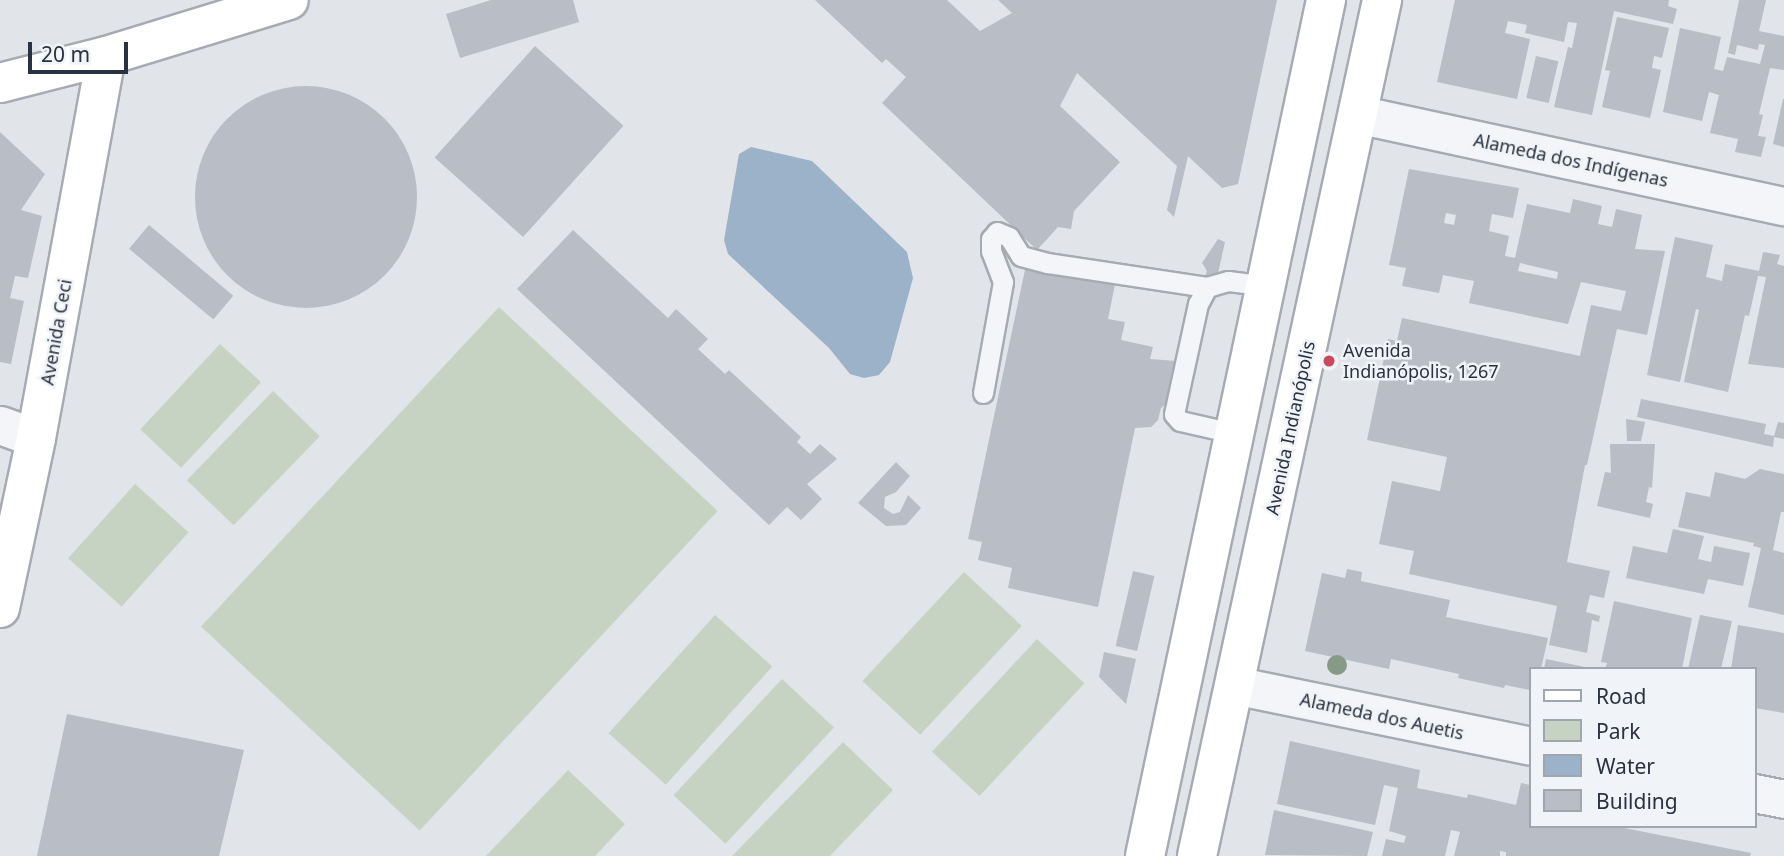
<!DOCTYPE html>
<html>
<head>
<meta charset="utf-8">
<style>
  body { margin:0 }
  #map { position:relative; width:1784px; height:856px; overflow:hidden; background:#e1e4e9; font-family:"Noto Sans",sans-serif }
  div>[style] { position:absolute }
  .green>* { inset:0; background:#c6d3c2; transform-origin:0 0 }
  .water>* { inset:0; background:#9cb2c8 }
  .building>* { inset:0; background:#b8bdc6; transform-origin:0 0 }
  .round { border-radius:50% }
  .roads { filter:drop-shadow(2px 0 #a6abb3) drop-shadow(-2px 0 #a6abb3) drop-shadow(0 2px #a6abb3) drop-shadow(0 -2px #a6abb3) }
  .lane>* { height:19px; margin:-9.5px; padding:0 9.5px; transform-origin:9.5px; border-radius:9.5px; background:#f3f5f8 }
  .street>* { height:37px; margin:-18.5px; padding:0 18.5px; transform-origin:18.5px; border-radius:18.5px; background:#f3f5f8 }
  .secondary>* { height:38px; margin:-19px; padding:0 19px; transform-origin:19px; border-radius:19px; background:#fff }
  .primary>* { height:38px; margin:-19px; padding:0 19px; transform-origin:19px; border-radius:19px; background:#fff }
  .highway>* { height:38px; margin:-19px; padding:0 19px; transform-origin:19px; border-radius:19px; background:#fff }
  .trees>* { width:20px; height:20px; margin:-10px; border-radius:50%; background:#879987 }
  .dots>* { width:19px; height:19px; translate:-50% -50%; box-sizing:border-box; border:4px solid #f0f3f7; border-radius:50% }
  span { translate:-50% -50%; white-space:nowrap; text-align:center; line-height:1.15; -webkit-text-stroke:5px #f0f3f7; paint-order:stroke }
  .street-label { font-size:18px; color:#293240 }
  .poi-label { font-size:18px; color:#293240 }
  .left { translate:0 -50%; text-align:left }
  .legend { position:absolute; left:1529px; top:667px; width:228px; height:161px; box-sizing:border-box; background:#f0f3f7; border:2px solid #a0a6ae; margin:0; padding:9px 12px; list-style:none; font-size:21px; color:#293240 }
  .legend li { display:flex; align-items:center; gap:14px; height:35px }
  .legend b { width:35px; border:2px solid #a0a6ae }
  .scale { position:absolute; left:28px; top:42px; width:100px; height:32px; box-sizing:border-box; border:4px solid #293240; border-top:0; padding-left:9px; font-size:21px; line-height:24px; white-space:nowrap; color:#293240; -webkit-text-stroke:5px #f0f3f7; paint-order:stroke }
</style>
</head>
<body>
<div id="map">
  <div class="green">
    <div style="left:499px;top:307px;width:299px;height:437px;rotate:43deg"></div>
    <div style="left:220px;top:344px;width:56px;height:117px;rotate:43deg"></div>
    <div style="left:273px;top:391px;width:65px;height:124px;rotate:44deg"></div>
    <div style="left:135px;top:484px;width:72px;height:100px;rotate:42deg"></div>
    <div style="left:964px;top:572px;width:79px;height:149px;rotate:43deg"></div>
    <div style="left:715px;top:615px;width:77px;height:159px;rotate:42deg"></div>
    <div style="left:1037px;top:639px;width:65px;height:154px;rotate:43deg"></div>
    <div style="left:782px;top:679px;width:71px;height:159px;rotate:43deg"></div>
    <div style="clip-path:polygon(843px 742px,893px 790px,830px 856px,732px 856px)"></div>
    <div style="clip-path:polygon(568px 770px,625px 824px,595px 856px,486px 856px)"></div>
  </div>
  <div class="water">
    <div style="clip-path:polygon(751px 147px,812px 161px,907px 252px,913px 278px,890px 362px,879px 375px,864px 378px,850px 374px,829px 348px,728px 254px,724px 240px,739px 154px)"></div>
  </div>
  <div class="building">
    <div style="clip-path:polygon(491px 0,573px 0,579px 22px,460px 58px,446px 14px)"></div>
    <div style="clip-path:polygon(815px 0,947px 0,980px 31px,1012px 13px,998px 0,1277px 0,1238px 184px,1222px 188px,1188px 156px,1174px 217px,1167px 210px,1177px 166px,1077px 73px,1060px 106px,1120px 162px,1074px 211px,1071px 229px,1058px 227px,1037px 250px,882px 103px,906px 77px,886px 59px,882px 63px)"></div>
    <div style="clip-path:polygon(1455px 0,1669px 0,1668px 6px,1677px 9px,1673px 24px,1614px 11px,1592px 115px,1554px 107px,1568px 47px,1572px 48px,1577px 23px,1568px 22px,1564px 42px,1525px 33px,1527px 25px,1508px 21px,1505px 33px,1530px 39px,1517px 99px,1437px 82px)"></div>
    <div style="clip-path:polygon(1739px 0,1766px 0,1759px 31px,1784px 36px,1784px 70px,1770px 68px,1759px 114px,1763px 115px,1758px 136px,1766px 137px,1761px 157px,1735px 152px,1738px 139px,1710px 133px,1719px 95px,1709px 92px,1702px 121px,1663px 112px,1680px 28px,1721px 37px,1714px 69px,1723px 71px,1727px 57px,1760px 64px,1765px 45px,1759px 44px,1758px 50px,1737px 45px,1735px 55px,1728px 53px)"></div>
    <div style="clip-path:polygon(1617px 17px,1669px 28px,1662px 58px,1654px 56px,1652px 68px,1661px 70px,1650px 118px,1602px 107px,1610px 71px,1605px 70px)"></div>
    <div style="left:535px;top:46px;width:119px;height:150px;rotate:42deg"></div>
    <div style="left:1536px;top:56px;width:23px;height:43px;rotate:13deg"></div>
    <div class="round" style="left:195px;top:86px;width:222px;height:222px"></div>
    <div style="clip-path:polygon(1783px 99px,1784px 99px,1784px 147px,1773px 144px)"></div>
    <div style="clip-path:polygon(0 132px,45px 174px,21px 210px,42px 216px,28px 278px,15px 276px,10px 298px,24px 301px,11px 364px,0 362px)"></div>
    <div style="clip-path:polygon(evenodd,1409px 169px,1519px 188px,1513px 218px,1492px 214px,1489px 231px,1509px 236px,1505px 256px,1515px 258px,1527px 204px,1570px 213px,1573px 199px,1602px 206px,1598px 224px,1612px 227px,1616px 209px,1642px 215px,1635px 249px,1665px 251px,1647px 335px,1617px 329px,1587px 465px,1585px 465px,1567px 562px,1610px 571px,1604px 598px,1590px 595px,1586px 612px,1600px 616px,1599px 622px,1592px 620px,1587px 653px,1549px 645px,1557px 606px,1409px 574px,1414px 551px,1379px 544px,1392px 481px,1440px 491px,1447px 457px,1367px 440px,1388px 339px,1397px 341px,1402px 318px,1580px 356px,1591px 305px,1621px 311px,1626px 291px,1581px 282px,1568px 324px,1469px 303px,1474px 281px,1443px 275px,1439px 293px,1402px 286px,1406px 268px,1389px 265px,1409px 169px,1446px 213px,1456px 215px,1454px 225px,1444px 223px,1446px 213px,1409px 169px,1520px 263px,1558px 272px,1557px 279px,1518px 271px,1520px 263px)"></div>
    <div style="left:149px;top:225px;width:110px;height:31px;rotate:40deg"></div>
    <div style="clip-path:polygon(573px 230px,668px 318px,676px 309px,708px 339px,698px 349px,725px 374px,729px 370px,801px 437px,797px 442px,810px 454px,820px 444px,837px 459px,807px 484px,822px 499px,801px 520px,787px 507px,769px 525px,517px 289px)"></div>
    <div style="clip-path:polygon(1675px 237px,1713px 245px,1706px 277px,1722px 281px,1725px 264px,1759px 271px,1763px 252px,1780px 255px,1777px 264px,1784px 266px,1784px 368px,1748px 364px,1766px 277px,1758px 276px,1749px 316px,1745px 315px,1728px 392px,1684px 382px,1699px 310px,1696px 309px,1680px 382px,1647px 375px)"></div>
    <div style="clip-path:polygon(1218px 239px,1225px 242px,1217px 278px,1205px 276px,1207px 271px,1202px 263px)"></div>
    <div style="clip-path:polygon(1026px 265px,1115px 284px,1108px 319px,1125px 322px,1121px 340px,1153px 347px,1150px 359px,1176px 361px,1168px 402px,1161px 408px,1158px 420px,1151px 427px,1135px 428px,1098px 607px,1008px 588px,1012px 568px,978px 560px,982px 542px,968px 539px)"></div>
    <div style="clip-path:polygon(1641px 399px,1766px 424px,1764px 434px,1774px 436px,1778px 422px,1784px 423px,1784px 439px,1774px 437px,1773px 447px,1637px 417px)"></div>
    <div style="clip-path:polygon(1626px 419px,1645px 422px,1641px 441px,1627px 441px)"></div>
    <div style="clip-path:polygon(1610px 444px,1655px 444px,1652px 488px,1649px 487px,1646px 502px,1653px 504px,1650px 518px,1597px 506px,1605px 472px,1611px 473px)"></div>
    <div style="clip-path:polygon(896px 462px,910px 476px,896px 492px,885px 497px,884px 508px,893px 514px,900px 512px,908px 495px,921px 508px,906px 525px,886px 526px,858px 503px)"></div>
    <div style="clip-path:polygon(1760px 469px,1784px 474px,1784px 512px,1781px 512px,1773px 550px,1784px 553px,1784px 615px,1748px 607px,1761px 548px,1753px 546px,1754px 543px,1678px 527px,1686px 492px,1710px 497px,1715px 472px,1745px 479px)"></div>
    <div style="clip-path:polygon(1673px 529px,1704px 536px,1698px 559px,1711px 562px,1714px 546px,1750px 553px,1743px 586px,1708px 579px,1704px 594px,1626px 578px,1633px 546px,1667px 553px)"></div>
    <div style="clip-path:polygon(1347px 569px,1362px 572px,1361px 581px,1450px 600px,1446px 617px,1548px 638px,1541px 669px,1530px 669px,1530px 690px,1505px 685px,1504px 688px,1458px 678px,1459px 674px,1450px 672px,1391px 659px,1389px 669px,1305px 651px,1322px 573px,1345px 578px)"></div>
    <div style="left:1133px;top:571px;width:22px;height:77px;rotate:13deg"></div>
    <div style="clip-path:polygon(1614px 601px,1692px 618px,1682px 669px,1605px 669px,1607px 663px,1601px 662px)"></div>
    <div style="clip-path:polygon(1700px 615px,1732px 621px,1721px 669px,1688px 669px)"></div>
    <div style="clip-path:polygon(1738px 625px,1784px 633px,1784px 713px,1754px 708px,1754px 669px,1731px 669px)"></div>
    <div style="clip-path:polygon(1104px 652px,1136px 659px,1126px 704px,1099px 677px)"></div>
    <div style="clip-path:polygon(1546px 659px,1590px 668px,1590px 669px,1544px 669px)"></div>
    <div style="clip-path:polygon(67px 714px,244px 750px,219px 856px,37px 856px)"></div>
    <div style="clip-path:polygon(1290px 741px,1420px 770px,1417px 788px,1467px 798px,1468px 794px,1516px 805px,1521px 783px,1530px 785px,1530px 826px,1614px 826px,1751px 853px,1750px 856px,1506px 856px,1506px 852px,1500px 851px,1500px 856px,1454px 856px,1460px 832px,1451px 830px,1445px 856px,1382px 856px,1386px 839px,1404px 843px,1406px 836px,1389px 831px,1398px 788px,1384px 785px,1375px 825px,1277px 804px)"></div>
    <div style="clip-path:polygon(1274px 810px,1373px 832px,1367px 856px,1265px 855px)"></div>
  </div>
  <div class="roads">
    <div class="lane">
      <div style="left:983px;top:393px;width:113px;rotate:-79.8deg"></div>
      <div style="left:1003px;top:282px;width:33px;rotate:-111deg"></div>
      <div style="left:991px;top:251px;width:12px;rotate:-90deg"></div>
      <div style="left:991px;top:239px;width:9px;rotate:-49deg"></div>
      <div style="left:997px;top:232px;width:13px;rotate:23deg"></div>
      <div style="left:1009px;top:237px;width:22px;rotate:58deg"></div>
      <div style="left:1021px;top:256px;width:28px;rotate:15deg"></div>
      <div style="left:1048px;top:263px;width:161px;rotate:8.6deg"></div>
      <div style="left:1233px;top:433px;width:54px;rotate:-167.2deg"></div>
      <div style="left:1180px;top:421px;width:9px;rotate:-131deg"></div>
      <div style="left:1174px;top:414px;width:113px;rotate:-77.7deg"></div>
      <div style="left:1198px;top:304px;width:19px;rotate:-62deg"></div>
      <div style="left:1207px;top:287px;width:22px;rotate:-16deg"></div>
      <div style="left:1228px;top:281px;width:38px;rotate:7deg"></div>
    </div>
    <div class="street">
      <div style="left:1357px;top:114px;width:437px;rotate:12.2deg"></div>
      <div style="left:0;top:425px;width:38px;rotate:20deg"></div>
      <div style="left:1234px;top:685px;width:302px;rotate:11.6deg"></div>
      <div style="left:1754px;top:793px;width:31px;rotate:11deg"></div>
    </div>
    <div class="secondary">
      <div style="left:0;top:608px;width:174px;rotate:-78deg"></div>
      <div style="left:36px;top:438px;width:388px;rotate:-79.6deg"></div>
    </div>
    <div class="primary">
      <div style="left:1145px;top:856px;width:875px;rotate:-78.06deg"></div>
      <div style="left:1197px;top:856px;width:876px;rotate:-77.8deg"></div>
    </div>
    <div class="highway">
      <div style="left:0;top:83px;width:109px;rotate:-14.3deg"></div>
      <div style="left:106px;top:56px;width:191px;rotate:-17deg"></div>
    </div>
  </div>
  <div class="trees">
    <div style="left:1337px;top:665px"></div>
  </div>
  <div class="dots">
    <div style="left:1329px;top:361px;background:#cb485d"></div>
  </div>
  <div class="street-label">
    <span style="left:1571px;top:160px;rotate:12deg">Alameda dos Indígenas</span>
    <span style="left:56px;top:332px;rotate:-80deg">Avenida Ceci</span>
    <span style="left:1290px;top:428px;rotate:-78deg">Avenida Indianópolis</span>
    <span style="left:1382px;top:716px;rotate:12deg">Alameda dos Auetis</span>
  </div>
  <div class="poi-label">
    <span class="left" style="left:1343px;top:361px">Avenida<br>Indianópolis, 1267</span>
  </div>
  <ul class="legend">
  <li><b style="height:9px;background:#fff"></b>Road</li>
  <li><b style="height:19px;background:#c6d3c2"></b>Park</li>
  <li><b style="height:19px;background:#9cb2c8"></b>Water</li>
  <li><b style="height:19px;background:#b8bdc6"></b>Building</li>
  </ul>
  <div class="scale">20 m</div>
</div>
</body>
</html>
